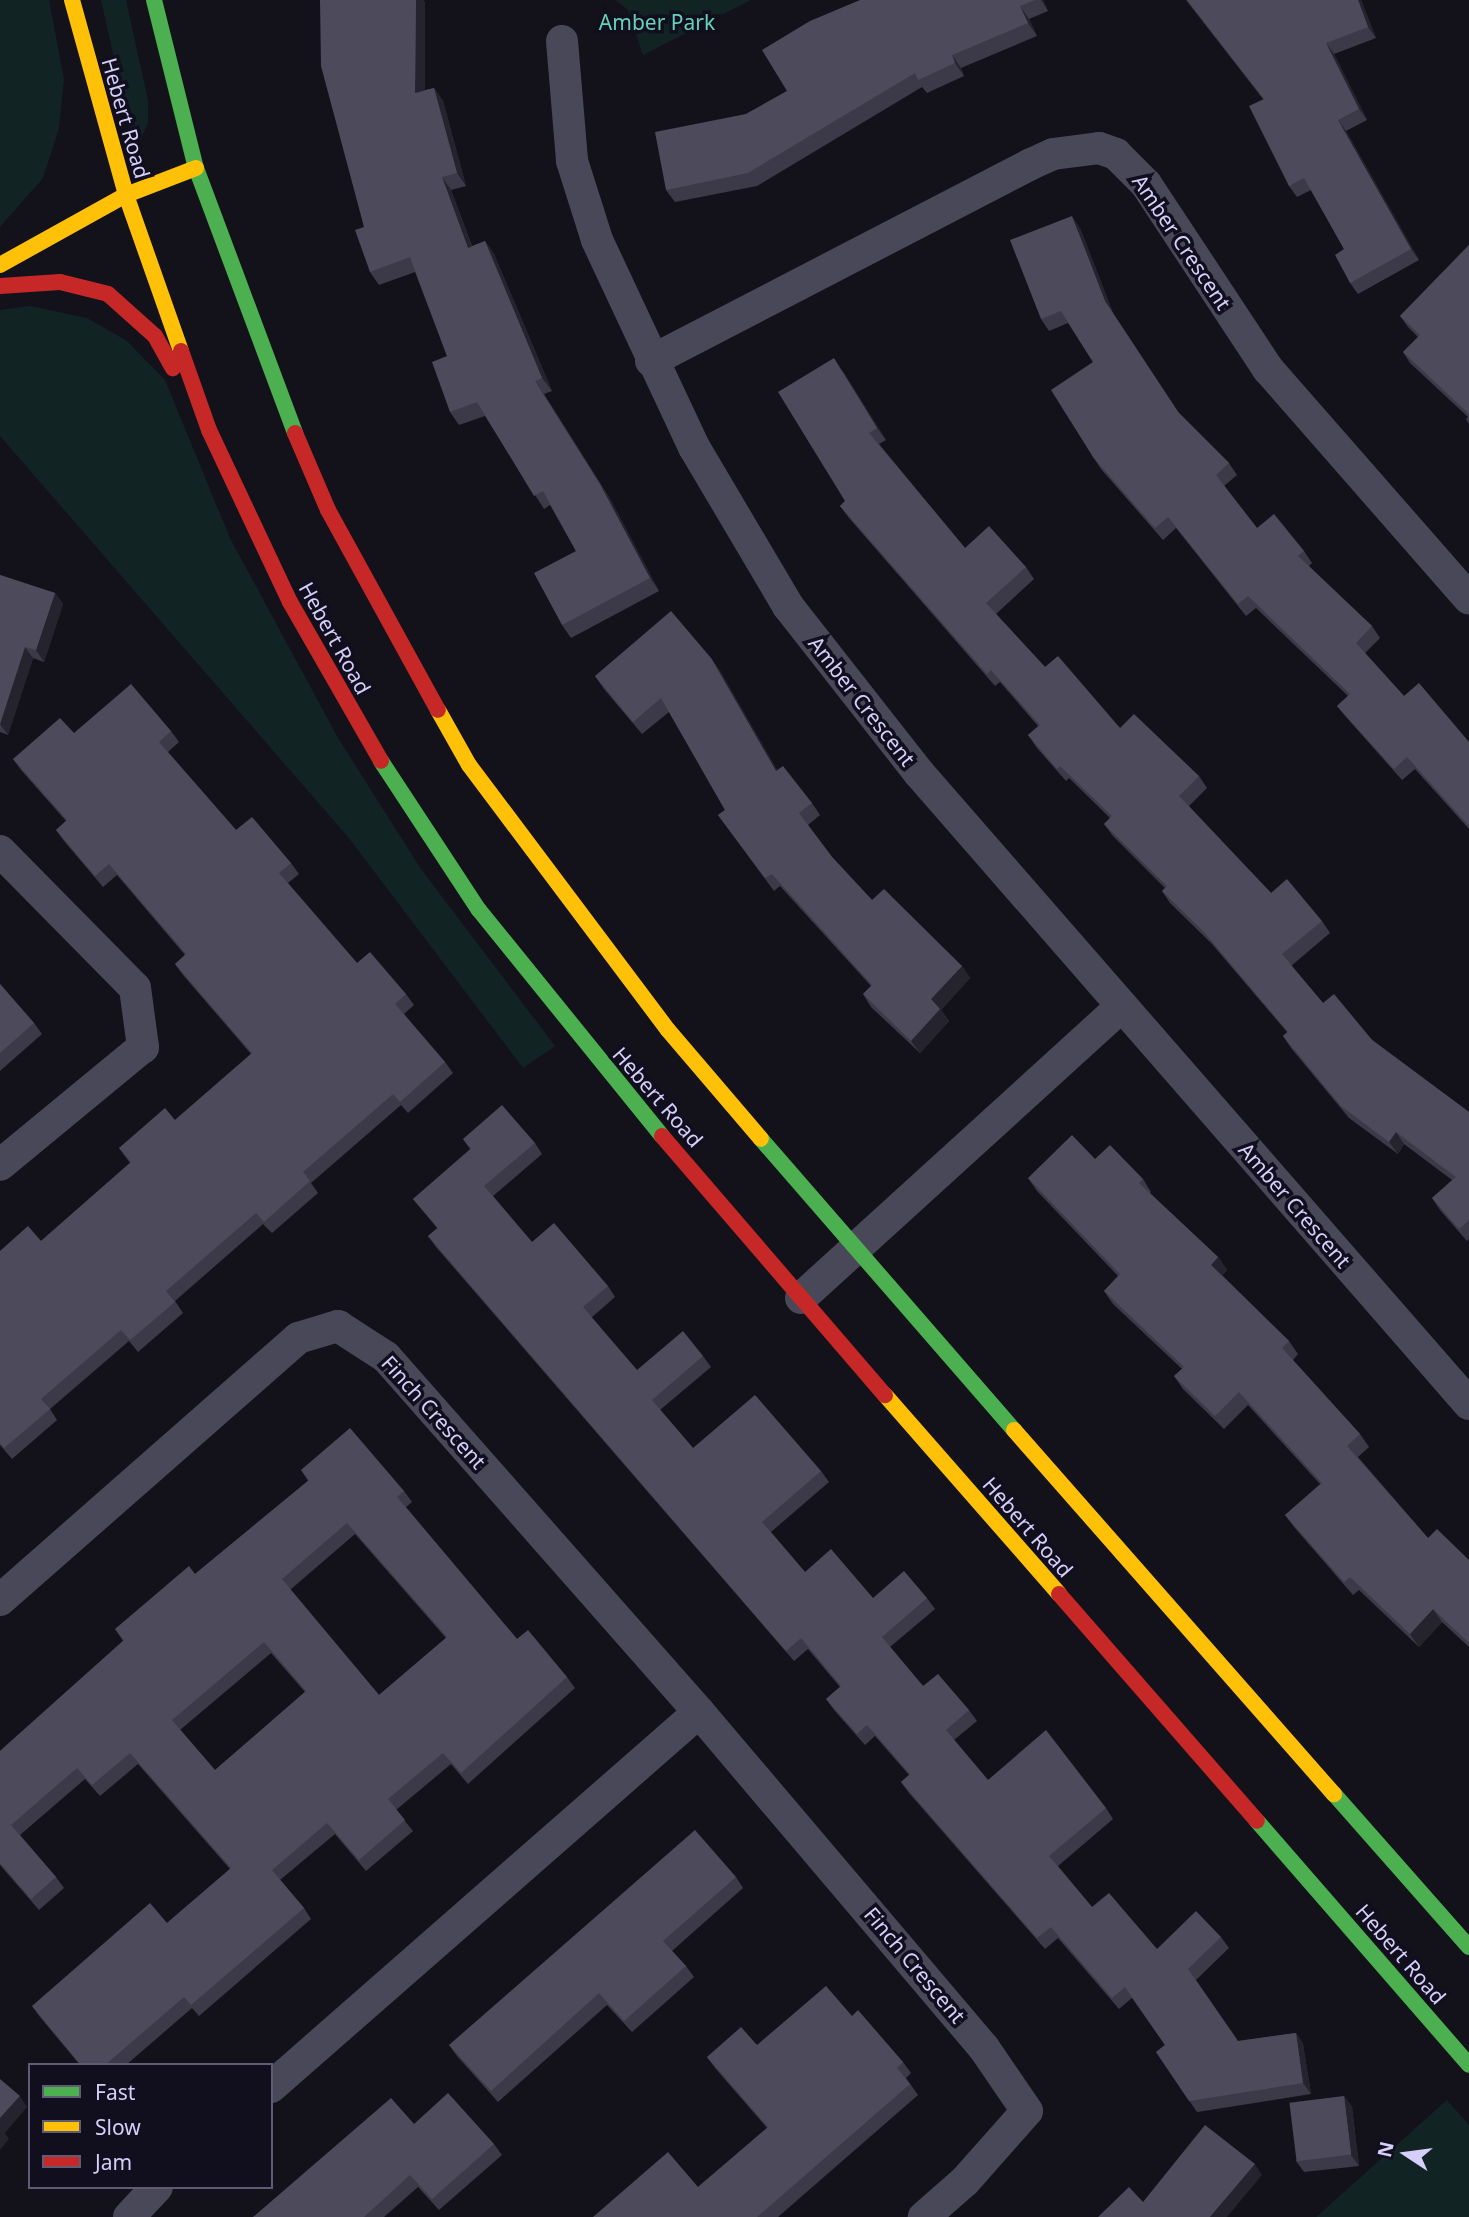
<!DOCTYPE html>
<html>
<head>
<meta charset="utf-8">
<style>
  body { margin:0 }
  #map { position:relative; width:1469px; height:2217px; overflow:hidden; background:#13121a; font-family:"Noto Sans",sans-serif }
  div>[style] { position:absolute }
  .green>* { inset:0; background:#122324 }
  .street>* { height:32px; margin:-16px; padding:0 16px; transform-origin:16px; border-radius:16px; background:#494859 }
  .fast>* { height:16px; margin:-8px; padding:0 8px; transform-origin:8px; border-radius:8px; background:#4caf50 }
  .slow>* { height:16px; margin:-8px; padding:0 8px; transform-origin:8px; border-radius:8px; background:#ffc107 }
  .jam>* { height:16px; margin:-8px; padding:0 8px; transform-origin:8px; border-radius:8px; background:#c62828 }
  .wall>* { inset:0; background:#3c3a49 }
  .shaded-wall>* { inset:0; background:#25232e }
  .building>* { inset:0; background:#4d4a5c; transform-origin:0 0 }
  span { translate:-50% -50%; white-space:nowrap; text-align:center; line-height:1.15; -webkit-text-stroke:7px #110e1d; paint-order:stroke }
  .park-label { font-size:21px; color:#64d1b8 }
  .street-label { font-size:21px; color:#d5cffa }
  .legend { position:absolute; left:28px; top:2063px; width:245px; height:126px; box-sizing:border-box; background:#110e1d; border:2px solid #5f5b75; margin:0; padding:9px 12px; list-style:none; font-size:21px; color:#d5cffa }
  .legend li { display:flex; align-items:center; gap:14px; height:35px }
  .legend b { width:35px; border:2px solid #5f5b75 }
  .north { position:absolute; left:1371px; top:2119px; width:70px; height:70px; -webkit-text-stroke:5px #110e1d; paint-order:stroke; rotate:283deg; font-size:19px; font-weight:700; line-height:28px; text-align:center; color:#d5cffa }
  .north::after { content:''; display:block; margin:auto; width:24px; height:32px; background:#d5cffa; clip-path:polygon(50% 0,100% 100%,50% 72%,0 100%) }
</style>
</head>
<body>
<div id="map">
  <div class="green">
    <div style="clip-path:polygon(0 0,49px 0,64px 79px,59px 128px,43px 178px,0 227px)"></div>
    <div style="clip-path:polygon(101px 0,126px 0,148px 100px,148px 123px,140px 141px,134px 141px,131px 133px)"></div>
    <div style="clip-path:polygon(616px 0,751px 0,643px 55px,628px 10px)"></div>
    <div style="clip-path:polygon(30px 306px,87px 318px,127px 341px,165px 380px,230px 538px,338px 738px,421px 869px,555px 1046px,523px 1068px,348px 837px,0 436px,0 310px)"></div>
    <div style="clip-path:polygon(1447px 2100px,1469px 2125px,1469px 2217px,1316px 2217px)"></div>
  </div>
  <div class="street">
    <div style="left:562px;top:41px;width:120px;rotate:85.2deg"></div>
    <div style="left:572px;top:161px;width:83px;rotate:72.4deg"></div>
    <div style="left:597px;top:240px;width:229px;rotate:64.9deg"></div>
    <div style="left:694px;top:447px;width:185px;rotate:59.4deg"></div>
    <div style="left:788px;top:606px;width:212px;rotate:51.9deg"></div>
    <div style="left:919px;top:773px;width:837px;rotate:48.92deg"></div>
    <div style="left:651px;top:361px;width:428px;rotate:-27.4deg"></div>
    <div style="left:1031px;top:164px;width:24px;rotate:-24deg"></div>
    <div style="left:1053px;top:154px;width:46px;rotate:-7.4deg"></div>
    <div style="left:1099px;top:148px;width:18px;rotate:19deg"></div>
    <div style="left:1116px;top:154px;width:42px;rotate:45deg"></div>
    <div style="left:1146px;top:184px;width:222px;rotate:56.6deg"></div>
    <div style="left:1268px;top:369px;width:305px;rotate:48.8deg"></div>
    <div style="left:0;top:851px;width:192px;rotate:45.4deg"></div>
    <div style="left:135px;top:988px;width:60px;rotate:82.3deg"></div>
    <div style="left:143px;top:1047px;width:185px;rotate:140.5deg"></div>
    <div style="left:801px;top:1298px;width:434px;rotate:-42.3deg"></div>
    <div style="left:0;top:1600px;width:397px;rotate:-41.3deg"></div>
    <div style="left:298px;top:1338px;width:42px;rotate:-16.7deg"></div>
    <div style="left:338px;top:1326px;width:57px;rotate:32.9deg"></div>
    <div style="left:386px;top:1357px;width:473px;rotate:48.6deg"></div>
    <div style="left:699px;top:1712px;width:441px;rotate:49.7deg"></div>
    <div style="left:984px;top:2048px;width:76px;rotate:55.7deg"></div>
    <div style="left:1027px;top:2111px;width:94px;rotate:131.5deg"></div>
    <div style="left:965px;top:2181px;width:55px;rotate:138.7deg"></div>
    <div style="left:271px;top:2087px;width:569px;rotate:-41.22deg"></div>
    <div style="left:129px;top:2217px;width:41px;rotate:-47deg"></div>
  </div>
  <div class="fast">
    <div style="left:154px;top:0;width:173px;rotate:76deg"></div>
    <div style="left:196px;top:168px;width:283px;rotate:69.5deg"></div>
    <div style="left:381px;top:761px;width:178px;rotate:56.7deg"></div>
    <div style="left:479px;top:910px;width:291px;rotate:51deg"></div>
    <div style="left:761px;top:1139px;width:386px;rotate:49deg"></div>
    <div style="left:1334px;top:1794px;width:204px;rotate:48.6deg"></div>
    <div style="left:1257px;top:1821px;width:323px;rotate:49deg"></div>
  </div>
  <div class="slow">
    <div style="left:72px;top:0;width:202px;rotate:74.5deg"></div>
    <div style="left:126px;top:195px;width:165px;rotate:70.6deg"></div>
    <div style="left:0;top:265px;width:144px;rotate:-29.1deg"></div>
    <div style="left:126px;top:195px;width:75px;rotate:-21.1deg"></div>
    <div style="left:438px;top:710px;width:63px;rotate:60.6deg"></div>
    <div style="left:469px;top:765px;width:331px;rotate:53.1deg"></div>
    <div style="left:668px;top:1030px;width:143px;rotate:49.5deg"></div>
    <div style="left:885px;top:1395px;width:264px;rotate:48.8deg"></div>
    <div style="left:1014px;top:1430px;width:485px;rotate:48.7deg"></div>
  </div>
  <div class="jam">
    <div style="left:0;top:286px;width:60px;rotate:-3.8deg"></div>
    <div style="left:60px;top:282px;width:49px;rotate:14deg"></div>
    <div style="left:108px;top:294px;width:63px;rotate:41.8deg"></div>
    <div style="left:155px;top:336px;width:37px;rotate:61deg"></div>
    <div style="left:181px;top:351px;width:84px;rotate:70.5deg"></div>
    <div style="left:209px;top:430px;width:190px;rotate:64.8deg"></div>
    <div style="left:290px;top:602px;width:183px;rotate:60.2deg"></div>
    <div style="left:295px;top:433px;width:84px;rotate:66.8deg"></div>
    <div style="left:328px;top:510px;width:228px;rotate:61.2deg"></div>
    <div style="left:662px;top:1136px;width:342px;rotate:49.3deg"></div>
    <div style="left:1059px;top:1594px;width:301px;rotate:48.9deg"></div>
  </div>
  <div class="wall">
    <div style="clip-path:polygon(320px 0,423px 0,425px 3px,425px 90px,434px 88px,443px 101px,466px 186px,451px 190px,472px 246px,485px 241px,494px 254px,552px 391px,544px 394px,609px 497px,659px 591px,571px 638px,562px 625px,576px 551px,550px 505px,544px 509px,485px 416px,459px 425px,450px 412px,447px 356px,415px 272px,379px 285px,370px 272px,364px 227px)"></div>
    <div style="clip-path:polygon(860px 0,1043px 0,1048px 11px,1029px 19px,1037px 36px,961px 68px,964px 76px,927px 93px,922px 87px,757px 186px,675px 202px,666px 190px,746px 114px,787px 91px)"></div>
    <div style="clip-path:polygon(1186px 0,1361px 0,1376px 38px,1334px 54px,1367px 120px,1346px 131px,1419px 260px,1358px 294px,1350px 283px,1344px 249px,1311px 190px,1297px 197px,1289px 186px,1263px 99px)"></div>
    <div style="clip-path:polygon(1080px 228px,1113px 313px,1179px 413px,1229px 463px,1237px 475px,1224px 486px,1257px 528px,1304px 551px,1312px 563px,1309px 566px,1372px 626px,1380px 638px,1365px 653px,1404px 696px,1469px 742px,1469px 829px,1415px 769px,1402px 780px,1346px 717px,1337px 706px,1348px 696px,1256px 608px,1246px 616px,1176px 528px,1163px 540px,1101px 469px,1093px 457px,1093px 362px,1068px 323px,1049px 331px,1041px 319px)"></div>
    <div style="clip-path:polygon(1469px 245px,1469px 424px,1466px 419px,1468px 417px,1410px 363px,1403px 352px,1418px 337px,1408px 327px,1400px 316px)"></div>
    <div style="clip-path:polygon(842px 370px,886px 440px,879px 444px,965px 548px,1026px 567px,1034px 579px,996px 614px,1045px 667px,1120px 728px,1199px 776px,1207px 788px,1189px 806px,1271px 893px,1322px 921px,1330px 933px,1291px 966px,1323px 1003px,1469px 1112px,1469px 1239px,1467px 1241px,1440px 1210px,1432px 1198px,1452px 1180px,1404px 1144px,1398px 1154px,1349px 1118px,1291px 1048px,1283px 1036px,1287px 1032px,1212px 944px,1170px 903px,1162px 891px,1165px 888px,1113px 836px,1104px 824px,1110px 818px,1069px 778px,1066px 781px,1037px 748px,1028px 735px,1038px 726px,1000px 682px,995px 686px,849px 518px,840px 506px,845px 501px)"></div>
    <div style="clip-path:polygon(0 575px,55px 593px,63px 604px,44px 662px,33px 658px,8px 735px,0 732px)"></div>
    <div style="clip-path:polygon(711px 658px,720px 671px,777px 770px,812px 803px,820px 815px,808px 825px,832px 857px,872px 900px,962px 966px,970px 978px,941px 1010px,949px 1021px,920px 1053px,871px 1007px,863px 994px,871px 986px,780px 886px,774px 891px,718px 815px,725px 810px,669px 712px,642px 734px,604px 689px,595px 676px)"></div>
    <div style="clip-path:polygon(171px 731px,179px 742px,168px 752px,236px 830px,291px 863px,299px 874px,288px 883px,357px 963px,406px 994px,414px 1005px,404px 1014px,445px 1062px,453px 1073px,408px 1113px,401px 1105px,311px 1183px,318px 1193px,272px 1233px,263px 1224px,175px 1301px,183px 1313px,138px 1352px,129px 1341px,50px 1409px,57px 1420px,12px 1459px,0 1445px,0 1251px,41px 1241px,130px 1163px,119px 1148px,175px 1120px,251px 1054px,183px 975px,175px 964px,185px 955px,117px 875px,103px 887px,64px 841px,56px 830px,66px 821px,21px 770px,13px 759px,74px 733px)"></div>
    <div style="clip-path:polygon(0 984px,34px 1023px,42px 1034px,0 1071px)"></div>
    <div style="clip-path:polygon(463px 1139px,535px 1143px,542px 1154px,493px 1196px,532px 1242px,608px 1286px,615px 1297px,591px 1318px,637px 1370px,703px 1356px,711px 1367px,660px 1410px,693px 1448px,821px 1471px,829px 1482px,771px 1532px,805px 1572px,873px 1598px,927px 1598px,935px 1609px,890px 1647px,923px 1686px,969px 1710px,977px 1721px,954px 1740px,988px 1780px,1106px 1808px,1113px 1819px,1058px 1866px,1092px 1907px,1157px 1949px,1221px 1937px,1229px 1948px,1196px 1980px,1238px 2041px,1296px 2033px,1303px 2044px,1311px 2094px,1197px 2112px,1156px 2052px,1165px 2045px,1132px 1998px,1119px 2009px,1058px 1938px,1045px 1949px,909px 1793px,901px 1782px,909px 1775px,875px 1736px,865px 1745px,834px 1710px,826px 1699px,840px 1687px,808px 1649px,794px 1661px,436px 1247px,428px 1236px,437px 1228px,413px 1199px,470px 1149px)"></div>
    <div style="clip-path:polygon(1095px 1159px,1143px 1179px,1151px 1192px,1150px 1193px,1218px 1257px,1227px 1270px,1222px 1275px,1289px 1341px,1298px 1354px,1293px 1360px,1360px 1434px,1369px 1447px,1358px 1457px,1428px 1538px,1469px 1560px,1469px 1647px,1442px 1622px,1419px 1647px,1359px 1590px,1353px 1595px,1294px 1527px,1285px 1515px,1320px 1484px,1248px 1405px,1224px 1429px,1183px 1389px,1174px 1376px,1182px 1369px,1113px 1304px,1104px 1291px,1118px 1276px,1037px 1191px,1028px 1178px)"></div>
    <div style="clip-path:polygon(evenodd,301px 1470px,404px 1491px,412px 1502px,406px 1507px,517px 1639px,567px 1677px,575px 1688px,468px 1784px,451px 1764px,396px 1810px,413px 1831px,366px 1871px,335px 1834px,280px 1880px,304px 1908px,311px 1919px,199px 2016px,192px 2008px,126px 2065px,80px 2065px,40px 2017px,32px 2006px,167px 1923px,230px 1869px,138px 1764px,100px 1796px,85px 1779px,20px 1835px,56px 1877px,64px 1888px,39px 1910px,0 1865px,0 1751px,123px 1641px,115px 1629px,195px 1574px,308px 1481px,301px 1470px,355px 1534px,446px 1638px,379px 1695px,290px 1590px,355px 1534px,301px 1470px,271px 1653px,305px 1692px,215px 1770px,180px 1730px,271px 1653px)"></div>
    <div style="clip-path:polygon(736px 1877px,743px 1888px,672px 1951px,686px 1966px,694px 1977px,632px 2032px,607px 2005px,498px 2102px,457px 2056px,449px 2045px)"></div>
    <div style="clip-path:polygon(852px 2016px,903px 2062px,911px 2073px,906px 2078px,918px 2095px,778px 2217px,593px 2217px,698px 2187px,767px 2128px,715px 2068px,707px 2057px,757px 2045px)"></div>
    <div style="clip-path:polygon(1344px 2096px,1352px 2107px,1359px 2166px,1304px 2172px,1296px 2161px)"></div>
    <div style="clip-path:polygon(414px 2124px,494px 2144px,502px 2155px,439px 2210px,418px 2187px,384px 2217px,253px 2217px)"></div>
  </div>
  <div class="shaded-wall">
    <div style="clip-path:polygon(416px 0,423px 0,425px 3px,425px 106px,415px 93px)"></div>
    <div style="clip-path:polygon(1041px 0,1043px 0,1048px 11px)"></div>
    <div style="clip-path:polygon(1358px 0,1361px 0,1376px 38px,1368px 27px)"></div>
    <div style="clip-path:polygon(1020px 6px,1029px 19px,1037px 36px,1028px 23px)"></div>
    <div style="clip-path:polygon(1326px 43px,1334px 54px,1367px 120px,1359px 109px)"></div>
    <div style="clip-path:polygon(952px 55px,961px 68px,964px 76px,955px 63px)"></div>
    <div style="clip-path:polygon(434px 88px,443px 101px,466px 186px,457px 173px)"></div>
    <div style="clip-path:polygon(1338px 120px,1346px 131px,1419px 260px,1411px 249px)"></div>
    <div style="clip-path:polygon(442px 177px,451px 190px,477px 261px,468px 248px)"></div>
    <div style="clip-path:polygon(1072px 216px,1080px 228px,1113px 313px,1105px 301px)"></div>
    <div style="clip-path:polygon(485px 241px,494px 254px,552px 391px,542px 378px)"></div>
    <div style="clip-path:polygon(834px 358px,842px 370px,886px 440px,877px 428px)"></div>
    <div style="clip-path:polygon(535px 381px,609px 497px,659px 591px,650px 578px)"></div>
    <div style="clip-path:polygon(55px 593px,63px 604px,44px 662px,36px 650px)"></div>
    <div style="clip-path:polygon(25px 647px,33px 658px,8px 735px,0 724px)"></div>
    <div style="clip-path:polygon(711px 658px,720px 671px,785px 784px,776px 771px)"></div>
    <div style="clip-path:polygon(962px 966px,970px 978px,941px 1010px,949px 1021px,920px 1053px,911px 1041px,931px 999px)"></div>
    <div style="clip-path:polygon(1396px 1132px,1404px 1144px,1398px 1154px,1389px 1142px)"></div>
    <div style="clip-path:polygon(1218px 1257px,1227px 1270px,1220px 1277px,1211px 1265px)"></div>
    <div style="clip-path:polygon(1433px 1609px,1442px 1622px,1419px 1647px,1410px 1634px)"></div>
    <div style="clip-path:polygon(1296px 2033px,1303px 2044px,1311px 2094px,1303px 2083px)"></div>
    <div style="clip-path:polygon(20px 2096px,27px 2107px,5px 2133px,9px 2139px,0 2150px,0 2118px)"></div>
    <div style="clip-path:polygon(1344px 2096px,1352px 2107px,1359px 2166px,1351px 2155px)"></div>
    <div style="clip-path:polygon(1255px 2164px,1262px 2175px,1227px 2217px,1210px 2217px)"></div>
  </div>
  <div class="building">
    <div style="clip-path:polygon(320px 0,416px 0,415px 93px,434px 88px,457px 173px,442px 177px,468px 248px,485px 241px,542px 378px,535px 381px,600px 484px,650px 578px,562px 625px,534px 573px,576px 551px,543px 491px,534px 496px,477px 402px,450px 412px,432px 362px,447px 356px,410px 257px,370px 272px,355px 230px,364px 227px,321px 66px)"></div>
    <div style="clip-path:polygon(860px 0,1035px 0,1020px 6px,1028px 23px,952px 55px,955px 63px,918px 80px,915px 73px,748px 173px,666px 190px,655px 132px,746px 114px,787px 91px,762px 50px,810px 21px)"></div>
    <div style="clip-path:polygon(1187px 0,1358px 0,1368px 27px,1326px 43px,1359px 109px,1338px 120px,1411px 249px,1350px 283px,1335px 255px,1344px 249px,1304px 178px,1289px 186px,1249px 106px,1264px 99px)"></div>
    <div style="clip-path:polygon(1072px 216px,1105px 301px,1178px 412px,1229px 463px,1216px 475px,1257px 528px,1274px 514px,1304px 551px,1298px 556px,1372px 626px,1356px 643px,1404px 696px,1419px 683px,1469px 742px,1469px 826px,1407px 757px,1394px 769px,1337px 706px,1350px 694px,1248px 596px,1238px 604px,1168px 517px,1155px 528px,1093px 457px,1051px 390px,1093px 362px,1061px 311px,1041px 319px,1010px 240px)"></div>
    <div style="clip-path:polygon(1469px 245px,1469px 414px,1403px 352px,1420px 335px,1400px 316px)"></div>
    <div style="clip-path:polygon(834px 358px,877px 428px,869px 433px,965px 548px,989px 526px,1026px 567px,986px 603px,1045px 667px,1058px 656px,1120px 728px,1134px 714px,1199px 776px,1179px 796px,1271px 893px,1287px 879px,1322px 921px,1282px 954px,1323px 1003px,1334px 994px,1373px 1041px,1469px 1112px,1469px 1220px,1459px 1229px,1432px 1198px,1456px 1177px,1396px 1132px,1389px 1142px,1341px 1106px,1283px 1036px,1288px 1032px,1204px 932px,1162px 891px,1167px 886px,1104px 824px,1112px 816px,1060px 766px,1057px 769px,1028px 735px,1040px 725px,991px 670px,987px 674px,840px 506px,845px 501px,778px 392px)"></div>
    <div style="clip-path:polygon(0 575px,55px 593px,36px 650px,25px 647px,0 724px)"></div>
    <div style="clip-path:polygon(671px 611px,711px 658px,776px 771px,783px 766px,812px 803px,799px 813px,832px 857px,872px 900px,884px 889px,962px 966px,931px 999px,940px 1009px,911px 1041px,863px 994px,872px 985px,772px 874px,765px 878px,718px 815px,725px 810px,661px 698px,633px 722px,595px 676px)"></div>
    <div style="clip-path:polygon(131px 684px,171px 731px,159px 742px,236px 830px,252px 817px,291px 863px,279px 873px,357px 963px,370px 952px,406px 994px,395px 1004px,445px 1062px,400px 1102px,393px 1094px,303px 1172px,310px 1181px,264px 1222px,256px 1213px,166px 1291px,175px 1302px,130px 1340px,121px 1330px,41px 1399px,50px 1409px,4px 1448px,0 1443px,0 1251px,28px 1226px,41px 1241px,131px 1162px,119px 1148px,165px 1108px,175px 1120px,252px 1053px,175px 964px,186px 954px,109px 864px,95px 876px,56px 830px,67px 820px,13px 759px,60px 718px,74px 733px)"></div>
    <div style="clip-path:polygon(0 984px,34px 1023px,0 1053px)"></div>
    <div style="clip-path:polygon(502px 1105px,535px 1143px,484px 1186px,532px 1242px,554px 1223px,608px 1286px,583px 1307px,637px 1370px,683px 1331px,703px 1356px,652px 1400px,693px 1448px,755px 1395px,821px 1471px,762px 1522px,805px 1572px,831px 1549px,873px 1598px,904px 1571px,927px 1598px,882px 1637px,923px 1686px,938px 1674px,969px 1710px,946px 1730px,988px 1780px,1046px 1730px,1106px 1808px,1049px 1856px,1092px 1907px,1109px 1893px,1157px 1949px,1196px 1911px,1221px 1937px,1188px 1969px,1238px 2041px,1296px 2033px,1303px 2083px,1189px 2101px,1156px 2052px,1165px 2045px,1125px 1987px,1112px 1998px,1051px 1927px,1037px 1938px,901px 1782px,910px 1774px,867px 1725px,857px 1734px,826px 1699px,841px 1686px,801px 1638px,786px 1651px,428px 1236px,438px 1228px,413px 1199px,471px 1149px,463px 1139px)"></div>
    <div style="clip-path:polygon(1072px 1135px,1095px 1159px,1110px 1145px,1143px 1179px,1139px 1183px,1218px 1257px,1211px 1265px,1289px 1341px,1282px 1348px,1360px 1434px,1347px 1446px,1428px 1538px,1437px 1529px,1469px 1560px,1469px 1643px,1433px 1609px,1410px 1634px,1350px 1577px,1344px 1582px,1285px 1515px,1322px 1483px,1239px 1392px,1215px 1416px,1174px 1376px,1184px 1367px,1104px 1291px,1120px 1274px,1028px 1178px)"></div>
    <div style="clip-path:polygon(evenodd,350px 1428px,404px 1491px,397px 1497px,517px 1639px,528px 1630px,567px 1677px,461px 1773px,443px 1753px,388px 1799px,405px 1820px,359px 1860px,327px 1823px,272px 1870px,304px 1908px,191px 2005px,184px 1997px,105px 2065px,81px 2065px,32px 2006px,150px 1903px,167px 1923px,231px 1868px,130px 1753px,92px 1785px,77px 1768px,11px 1825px,56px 1877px,31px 1899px,0 1863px,0 1751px,124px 1640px,115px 1629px,189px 1566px,195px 1574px,309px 1480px,301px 1470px,350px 1428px,347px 1523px,447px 1637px,379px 1695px,282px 1579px,347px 1523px,350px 1428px,264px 1642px,306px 1691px,215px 1770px,172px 1720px,264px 1642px)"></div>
    <div style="clip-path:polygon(695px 1830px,736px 1877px,663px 1941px,686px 1966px,624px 2021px,599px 1993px,491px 2091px,449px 2045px)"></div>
    <div style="clip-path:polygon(826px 1986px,852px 2016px,858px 2010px,903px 2062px,897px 2068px,910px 2084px,757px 2217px,593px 2217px,668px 2152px,698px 2187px,768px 2127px,707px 2057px,741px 2027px,757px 2045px)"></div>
    <div style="clip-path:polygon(0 2079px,20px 2096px,0 2118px)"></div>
    <div style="clip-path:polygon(448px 2093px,494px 2144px,432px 2199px,410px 2175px,364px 2217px,253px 2217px,391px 2098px,414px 2124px)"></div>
    <div style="left:1344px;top:2096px;width:59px;height:55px;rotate:83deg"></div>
    <div style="clip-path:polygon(1205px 2125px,1255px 2164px,1210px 2217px,1098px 2217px,1129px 2187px,1143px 2202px)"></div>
  </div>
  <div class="park-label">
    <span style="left:657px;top:22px">Amber Park</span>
  </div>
  <div class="street-label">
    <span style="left:126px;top:118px;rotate:74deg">Hebert Road</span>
    <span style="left:1182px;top:242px;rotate:56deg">Amber Crescent</span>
    <span style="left:335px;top:638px;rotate:61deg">Hebert Road</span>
    <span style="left:862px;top:701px;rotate:52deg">Amber Crescent</span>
    <span style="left:658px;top:1097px;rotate:49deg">Hebert Road</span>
    <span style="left:1295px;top:1205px;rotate:49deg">Amber Crescent</span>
    <span style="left:434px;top:1412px;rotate:48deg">Finch Crescent</span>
    <span style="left:1028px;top:1527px;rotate:49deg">Hebert Road</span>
    <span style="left:1401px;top:1954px;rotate:49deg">Hebert Road</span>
    <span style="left:915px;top:1965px;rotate:50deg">Finch Crescent</span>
  </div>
  <ul class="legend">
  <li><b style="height:9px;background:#4caf50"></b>Fast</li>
  <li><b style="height:9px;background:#ffc107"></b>Slow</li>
  <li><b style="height:9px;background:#c62828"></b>Jam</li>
  </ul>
  <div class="north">N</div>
</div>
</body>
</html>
